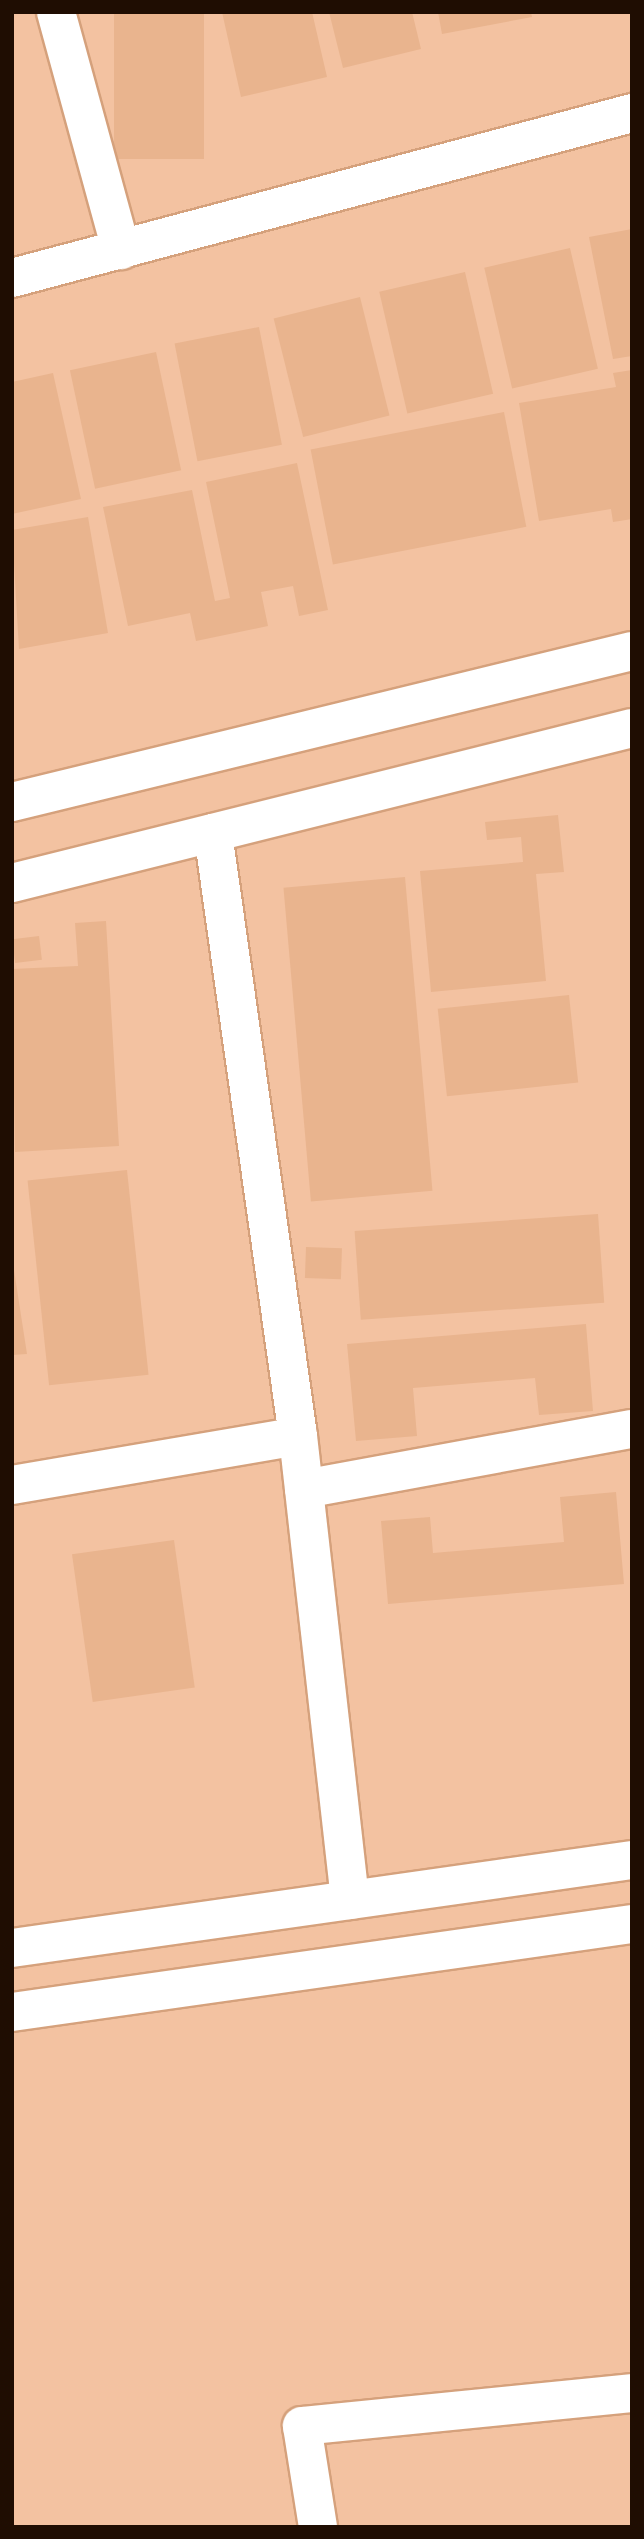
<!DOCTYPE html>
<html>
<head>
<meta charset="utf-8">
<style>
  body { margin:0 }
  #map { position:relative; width:644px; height:2539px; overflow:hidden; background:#facfb0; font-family:"Work Sans",sans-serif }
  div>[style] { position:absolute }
  .built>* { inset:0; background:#f3c2a1; transform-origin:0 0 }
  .building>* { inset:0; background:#e9b48e; transform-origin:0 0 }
  .roads { filter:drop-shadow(2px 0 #d5a17c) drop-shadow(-2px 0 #d5a17c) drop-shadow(0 2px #d5a17c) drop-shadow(0 -2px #d5a17c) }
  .street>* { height:38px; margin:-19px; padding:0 19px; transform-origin:19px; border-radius:19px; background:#fff }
  .secondary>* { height:38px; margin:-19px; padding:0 19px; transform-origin:19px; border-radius:19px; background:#fff }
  span { translate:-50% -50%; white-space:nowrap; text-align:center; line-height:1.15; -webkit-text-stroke:6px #facfb0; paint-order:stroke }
  .frame { position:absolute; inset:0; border:14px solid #1f0d02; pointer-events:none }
</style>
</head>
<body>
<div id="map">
  <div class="built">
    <div style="left:12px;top:12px;width:620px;height:2515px"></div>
  </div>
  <div class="building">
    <div style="left:114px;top:12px;width:90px;height:147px"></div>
    <div style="clip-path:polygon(222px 12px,312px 12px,327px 77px,241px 97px)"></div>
    <div style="clip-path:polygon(329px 12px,412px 12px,421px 49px,343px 68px)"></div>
    <div style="clip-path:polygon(438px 12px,531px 12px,532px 17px,442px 34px)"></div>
    <div style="clip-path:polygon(632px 229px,632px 356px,613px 359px,589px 237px)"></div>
    <div style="left:570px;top:248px;width:124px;height:88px;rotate:77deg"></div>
    <div style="left:465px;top:272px;width:125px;height:88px;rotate:77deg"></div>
    <div style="left:360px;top:297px;width:122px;height:89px;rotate:76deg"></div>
    <div style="left:259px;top:327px;width:120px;height:86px;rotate:79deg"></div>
    <div style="left:156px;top:352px;width:121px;height:88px;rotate:78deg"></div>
    <div style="clip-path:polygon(632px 370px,632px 519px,613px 522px,611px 509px,539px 521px,519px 403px,616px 387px,613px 373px)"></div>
    <div style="clip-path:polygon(53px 373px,81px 499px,12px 514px,12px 382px)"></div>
    <div style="left:504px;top:412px;width:117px;height:197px;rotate:79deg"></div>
    <div style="clip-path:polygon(297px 463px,328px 610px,299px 616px,293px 586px,261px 592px,268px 626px,196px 641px,190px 613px,128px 626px,103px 507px,192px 490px,215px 601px,230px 598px,206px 482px)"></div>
    <div style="clip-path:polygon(88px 517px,108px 633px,19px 649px,12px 530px)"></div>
    <div style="clip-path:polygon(558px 815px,564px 872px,536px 874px,546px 981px,431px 992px,420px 871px,523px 862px,521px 837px,487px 840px,485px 822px)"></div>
    <div style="left:405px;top:877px;width:315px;height:122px;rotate:85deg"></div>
    <div style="clip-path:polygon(106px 921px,119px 1146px,15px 1152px,12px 969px,78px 966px,75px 923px)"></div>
    <div style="left:39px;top:936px;width:24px;height:27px;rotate:83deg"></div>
    <div style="left:569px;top:995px;width:88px;height:132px;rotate:84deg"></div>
    <div style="left:127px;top:1170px;width:206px;height:100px;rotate:84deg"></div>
    <div style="left:598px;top:1214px;width:89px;height:244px;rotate:86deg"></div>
    <div style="left:306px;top:1247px;width:36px;height:31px;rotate:2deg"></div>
    <div style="clip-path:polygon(12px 1257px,27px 1354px,12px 1355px)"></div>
    <div style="clip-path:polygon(586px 1324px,593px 1411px,539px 1415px,535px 1378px,413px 1388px,417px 1436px,356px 1441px,347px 1344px)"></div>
    <div style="clip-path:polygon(616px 1492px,624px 1584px,388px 1604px,381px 1521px,430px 1517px,433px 1553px,564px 1542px,560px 1497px)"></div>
    <div style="left:174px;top:1540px;width:149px;height:103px;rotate:82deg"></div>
  </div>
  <div class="roads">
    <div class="street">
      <div style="left:56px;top:12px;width:247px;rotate:74.7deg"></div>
      <div style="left:12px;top:278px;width:642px;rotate:-14.9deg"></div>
      <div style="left:213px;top:833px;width:609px;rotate:81.98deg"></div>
      <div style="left:298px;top:1436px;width:467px;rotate:83.6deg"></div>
      <div style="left:12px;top:1485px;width:290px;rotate:-9.7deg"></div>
      <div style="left:304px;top:1489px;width:333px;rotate:-10.4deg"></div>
      <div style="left:318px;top:2527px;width:102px;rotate:-99deg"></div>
      <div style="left:302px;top:2426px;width:332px;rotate:-5.7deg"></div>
    </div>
    <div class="secondary">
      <div style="left:12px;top:802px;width:638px;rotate:-13.69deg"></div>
      <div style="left:12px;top:883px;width:639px;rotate:-14.04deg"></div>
      <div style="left:12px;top:1948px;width:626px;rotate:-8.08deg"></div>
      <div style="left:12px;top:2012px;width:626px;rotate:-8.08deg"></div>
    </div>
  </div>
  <div class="frame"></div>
</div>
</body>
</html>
